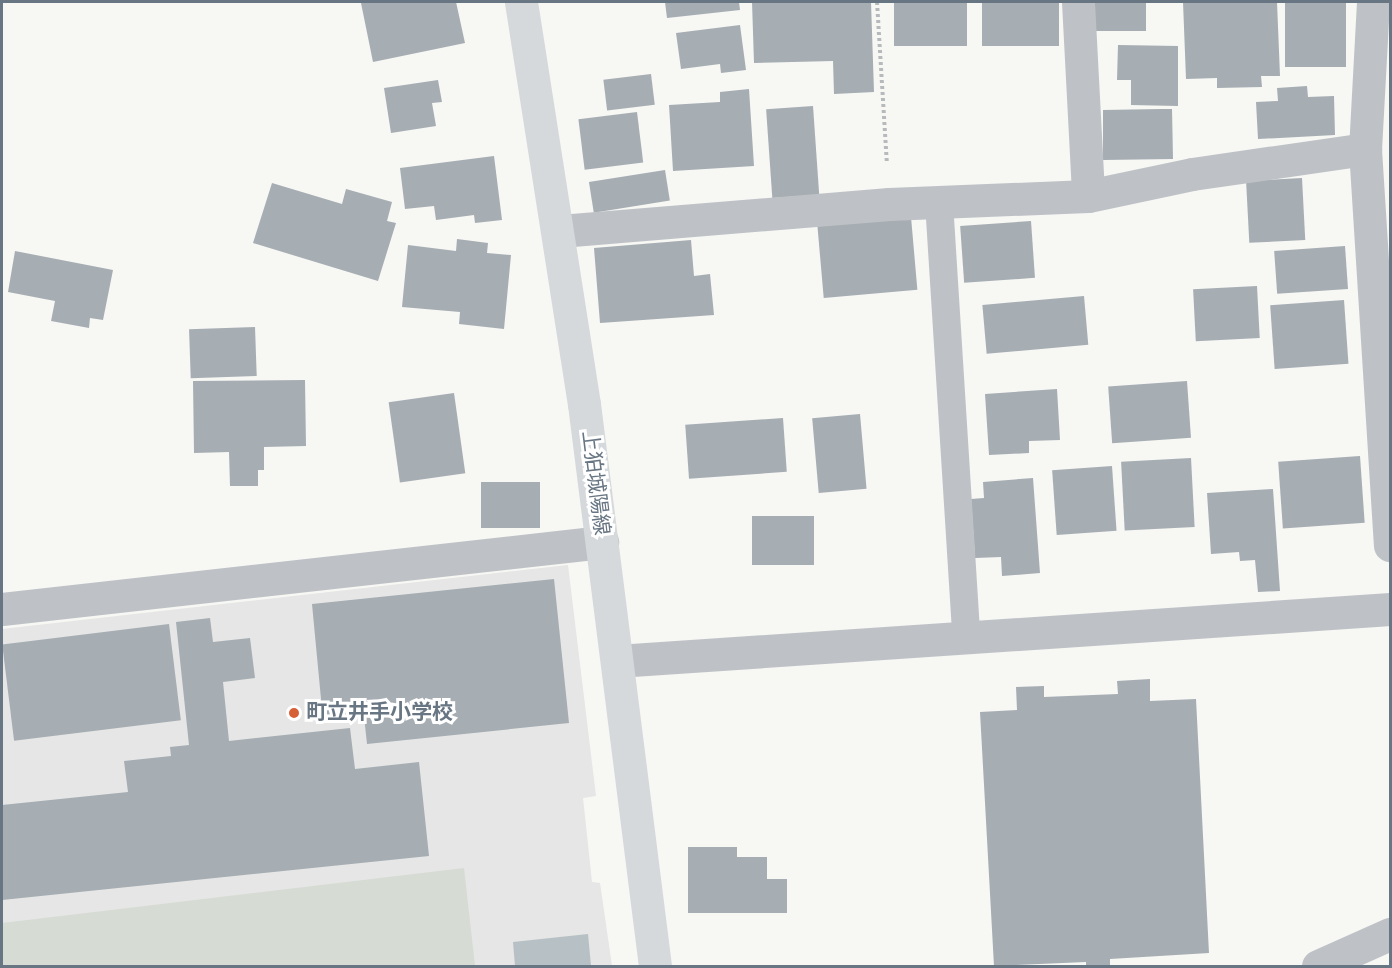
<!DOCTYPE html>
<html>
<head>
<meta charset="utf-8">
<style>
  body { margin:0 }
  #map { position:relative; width:1392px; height:968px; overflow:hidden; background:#f7f7f4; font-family:"Alegreya Sans","Noto Sans JP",sans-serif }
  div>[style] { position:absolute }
  .built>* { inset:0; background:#e5e6e5 }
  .green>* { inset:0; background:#d6dbd4 }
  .water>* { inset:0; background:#b7c1c5 }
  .building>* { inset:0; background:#a6adb3; transform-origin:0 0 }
  .path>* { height:4px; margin-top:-2px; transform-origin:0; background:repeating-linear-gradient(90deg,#b7babd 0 3px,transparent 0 6px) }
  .lane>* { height:28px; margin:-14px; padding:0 14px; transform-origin:14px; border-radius:14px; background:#bec2c6 }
  .street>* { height:33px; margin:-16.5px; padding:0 16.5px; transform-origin:16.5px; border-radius:16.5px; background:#bec2c6 }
  .primary>* { height:33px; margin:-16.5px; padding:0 16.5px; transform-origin:16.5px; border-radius:16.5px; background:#d5d9dc }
  .dots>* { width:16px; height:16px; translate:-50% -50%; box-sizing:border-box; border:3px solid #fff; border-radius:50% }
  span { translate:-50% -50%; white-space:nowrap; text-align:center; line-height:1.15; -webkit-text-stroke:6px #fff; paint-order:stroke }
  .street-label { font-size:21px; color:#687683 }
  .poi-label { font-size:21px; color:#687683; font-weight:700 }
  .left { translate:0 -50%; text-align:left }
  .frame { position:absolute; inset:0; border:3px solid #687683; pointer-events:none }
</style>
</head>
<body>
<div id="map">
  <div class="built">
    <div style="clip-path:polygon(568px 565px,596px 796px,583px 798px,592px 882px,600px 883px,612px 966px,2px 966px,2px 629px)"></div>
  </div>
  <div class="green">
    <div style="clip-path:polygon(464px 868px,475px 966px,2px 966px,2px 923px)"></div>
  </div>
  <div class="water">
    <div style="clip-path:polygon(588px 934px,591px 966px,515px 966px,513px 942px)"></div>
  </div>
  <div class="building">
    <div style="clip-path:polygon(456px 2px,465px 43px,373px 62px,361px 3px)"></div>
    <div style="clip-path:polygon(665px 2px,739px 2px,740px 10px,667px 18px)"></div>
    <div style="clip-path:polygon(752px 2px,871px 2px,874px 92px,834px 94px,833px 61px,754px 63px)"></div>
    <div style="left:894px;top:2px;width:73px;height:44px"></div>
    <div style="left:982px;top:2px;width:77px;height:44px"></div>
    <div style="left:1094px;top:2px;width:52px;height:29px"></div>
    <div style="clip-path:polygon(1183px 2px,1277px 2px,1280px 76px,1261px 76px,1262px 87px,1217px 88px,1217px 78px,1186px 79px)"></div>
    <div style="left:1285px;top:2px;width:61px;height:65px"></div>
    <div style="clip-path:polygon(740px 25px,746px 70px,721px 73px,720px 64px,681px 69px,676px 33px)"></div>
    <div style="clip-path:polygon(1118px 45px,1178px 46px,1178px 106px,1131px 105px,1131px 80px,1117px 80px)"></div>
    <div style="left:651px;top:74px;width:31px;height:48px;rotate:83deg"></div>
    <div style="clip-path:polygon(438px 80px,442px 102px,432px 103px,436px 126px,391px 133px,384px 88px)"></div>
    <div style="clip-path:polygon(1307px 86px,1308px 97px,1334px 96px,1335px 135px,1258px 139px,1256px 102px,1278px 101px,1277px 88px)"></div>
    <div style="clip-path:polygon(749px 89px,754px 166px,673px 171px,669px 105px,720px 102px,720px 92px)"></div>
    <div style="left:813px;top:106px;width:89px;height:47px;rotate:86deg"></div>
    <div style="clip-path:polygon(1161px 109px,1172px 109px,1173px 159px,1103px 160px,1103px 110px)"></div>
    <div style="left:637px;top:112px;width:51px;height:59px;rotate:83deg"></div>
    <div style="clip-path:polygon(494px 156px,502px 220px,475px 223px,474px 215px,436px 220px,434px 206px,405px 209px,400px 168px)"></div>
    <div style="left:665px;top:170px;width:31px;height:77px;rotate:81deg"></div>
    <div style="left:1302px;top:178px;width:62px;height:56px;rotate:87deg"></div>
    <div style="clip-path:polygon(272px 183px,342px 204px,346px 189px,392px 202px,387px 221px,396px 223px,378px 281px,253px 243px)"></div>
    <div style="left:911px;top:217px;width:73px;height:94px;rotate:85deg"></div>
    <div style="left:1031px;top:221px;width:57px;height:71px;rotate:86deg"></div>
    <div style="clip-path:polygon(457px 239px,488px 243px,487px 253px,511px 255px,504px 329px,459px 324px,460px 312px,402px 307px,408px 245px,456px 251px)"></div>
    <div style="clip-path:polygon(691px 240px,694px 276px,710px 274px,714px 315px,600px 323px,594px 248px)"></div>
    <div style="left:1345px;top:246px;width:43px;height:71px;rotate:86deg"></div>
    <div style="clip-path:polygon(15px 251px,113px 270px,103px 320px,90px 318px,89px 328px,51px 321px,55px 301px,8px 292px)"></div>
    <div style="left:1257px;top:286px;width:52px;height:64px;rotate:87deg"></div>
    <div style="left:1084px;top:296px;width:49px;height:102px;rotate:85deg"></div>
    <div style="left:1344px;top:300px;width:64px;height:74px;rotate:86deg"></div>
    <div style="left:255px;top:327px;width:49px;height:66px;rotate:88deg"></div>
    <div style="clip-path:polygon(305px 380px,306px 446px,264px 447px,264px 470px,258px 470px,258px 486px,230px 486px,229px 452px,194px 453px,193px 381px)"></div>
    <div style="left:1187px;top:381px;width:57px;height:79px;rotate:86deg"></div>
    <div style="clip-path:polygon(1057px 389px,1060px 440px,1029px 441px,1029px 453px,989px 455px,985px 394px)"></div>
    <div style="left:454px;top:393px;width:81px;height:66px;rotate:82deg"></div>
    <div style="left:860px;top:414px;width:75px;height:48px;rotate:85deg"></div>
    <div style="left:783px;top:418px;width:54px;height:98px;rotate:86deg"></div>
    <div style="left:1360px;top:456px;width:67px;height:82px;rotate:86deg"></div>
    <div style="left:1191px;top:458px;width:69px;height:70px;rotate:87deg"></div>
    <div style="left:1112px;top:466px;width:65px;height:60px;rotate:86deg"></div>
    <div style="clip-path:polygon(1033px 478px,1040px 573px,1002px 576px,1001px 557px,975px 558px,971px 499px,984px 498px,983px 482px)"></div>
    <div style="left:481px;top:482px;width:59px;height:46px"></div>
    <div style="clip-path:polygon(1273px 489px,1280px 591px,1258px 592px,1255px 560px,1240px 561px,1239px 552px,1211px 554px,1207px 493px)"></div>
    <div style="left:752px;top:516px;width:62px;height:49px"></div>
    <div style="clip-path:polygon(554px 579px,569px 723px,367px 744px,364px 716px,323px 720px,312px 604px)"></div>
    <div style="clip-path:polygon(210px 618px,213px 642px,250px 638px,255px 678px,223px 682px,229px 741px,350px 728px,355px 769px,419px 762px,429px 856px,2px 900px,2px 805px,128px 792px,124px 761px,171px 756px,170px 747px,189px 745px,176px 622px)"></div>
    <div style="left:169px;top:624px;width:97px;height:168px;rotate:83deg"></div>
    <div style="clip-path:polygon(1150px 679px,1150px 701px,1196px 699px,1209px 953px,1110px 959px,1110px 966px,1086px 966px,1086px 962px,994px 966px,980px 712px,1017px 710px,1016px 687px,1044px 686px,1044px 697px,1118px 694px,1117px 681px)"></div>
    <div style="clip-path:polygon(688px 847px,737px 847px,737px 857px,767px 857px,767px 879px,787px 879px,787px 913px,688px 913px)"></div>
  </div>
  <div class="path">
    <div style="left:877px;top:2px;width:162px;rotate:86.5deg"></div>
  </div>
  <div class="lane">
    <div style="left:939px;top:202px;width:436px;rotate:86.4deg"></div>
  </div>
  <div class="street">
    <div style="left:1078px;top:2px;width:194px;rotate:87deg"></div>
    <div style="left:1088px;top:196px;width:106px;rotate:-11.9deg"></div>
    <div style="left:1192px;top:174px;width:175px;rotate:-8.2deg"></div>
    <div style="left:1373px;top:2px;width:147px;rotate:93.1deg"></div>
    <div style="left:1365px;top:149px;width:397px;rotate:86.4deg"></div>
    <div style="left:560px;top:231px;width:330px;rotate:-4.7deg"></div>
    <div style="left:889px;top:204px;width:199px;rotate:-2.3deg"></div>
    <div style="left:2px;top:609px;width:604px;rotate:-6.37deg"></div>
    <div style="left:617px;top:661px;width:775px;rotate:-3.85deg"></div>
    <div style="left:1318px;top:966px;width:79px;rotate:-24deg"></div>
  </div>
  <div class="primary">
    <div style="left:521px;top:2px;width:407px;rotate:81.1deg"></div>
    <div style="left:584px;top:404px;width:566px;rotate:82.8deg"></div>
  </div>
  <div class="dots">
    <div style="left:294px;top:713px;background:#d65f36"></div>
  </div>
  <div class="street-label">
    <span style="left:595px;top:483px;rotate:83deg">上狛城陽線</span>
  </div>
  <div class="poi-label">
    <span class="left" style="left:306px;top:713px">町立井手小学校</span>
  </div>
  <div class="frame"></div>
</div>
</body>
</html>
